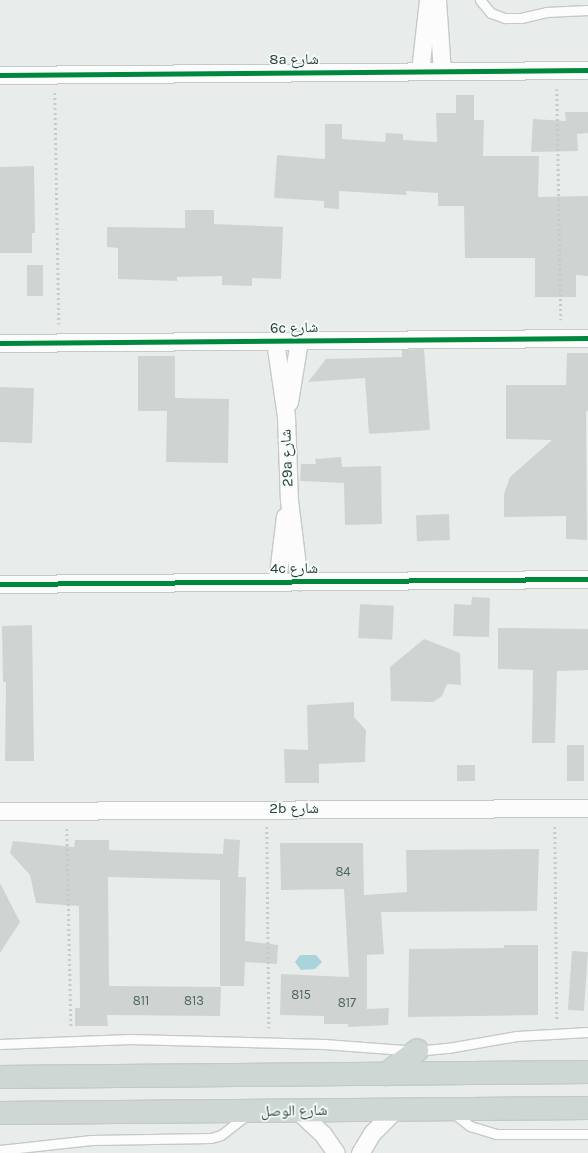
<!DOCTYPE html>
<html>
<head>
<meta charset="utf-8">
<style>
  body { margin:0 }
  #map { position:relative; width:588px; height:1153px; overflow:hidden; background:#e8edeb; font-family:Karla,"Noto Naskh Arabic",sans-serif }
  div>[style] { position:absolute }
  .water>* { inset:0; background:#a9d4db }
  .building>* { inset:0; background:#cfd4d2; transform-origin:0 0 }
  .path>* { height:2.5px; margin-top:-1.25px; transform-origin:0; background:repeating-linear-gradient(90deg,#c3ccca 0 2px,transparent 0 5px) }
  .roads { filter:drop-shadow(1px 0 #c5cac8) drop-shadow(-1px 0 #c5cac8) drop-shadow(0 1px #c5cac8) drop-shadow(0 -1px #c5cac8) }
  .service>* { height:9px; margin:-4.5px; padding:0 4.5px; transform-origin:4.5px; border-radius:4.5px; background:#fcfcfc }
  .minor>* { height:17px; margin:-8.5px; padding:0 8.5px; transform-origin:8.5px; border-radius:8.5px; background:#fcfcfc }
  .primary>* { height:22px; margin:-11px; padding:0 11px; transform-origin:11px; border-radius:11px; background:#cfd7d5 }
  .cycleway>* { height:5px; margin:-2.5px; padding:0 2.5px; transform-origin:2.5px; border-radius:2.5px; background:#00873e }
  span { translate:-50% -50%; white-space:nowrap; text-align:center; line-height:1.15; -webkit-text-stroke:3.5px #f7fbf9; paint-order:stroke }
  .number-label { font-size:13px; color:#506761 }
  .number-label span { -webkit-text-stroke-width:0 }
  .street-label { font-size:15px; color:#24423a }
</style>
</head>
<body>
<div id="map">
  <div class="water">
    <div style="clip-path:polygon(300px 955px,316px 955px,322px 962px,315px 969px,301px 970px,295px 962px)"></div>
  </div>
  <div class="building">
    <div style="clip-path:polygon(456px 95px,474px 95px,474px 120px,484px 120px,483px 156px,539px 156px,538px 197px,588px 196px,588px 276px,576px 275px,576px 297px,535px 297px,535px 258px,465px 258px,464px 206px,438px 206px,438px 193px,406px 191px,406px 195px,339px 191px,339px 209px,324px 208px,324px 201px,274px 198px,277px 155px,325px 159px,325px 124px,342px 124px,342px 139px,385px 142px,386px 133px,403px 134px,403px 140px,437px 142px,436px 113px,456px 113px)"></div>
    <div style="clip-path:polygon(565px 112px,588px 112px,588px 133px,577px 134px,578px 151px,531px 152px,533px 119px,566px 121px)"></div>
    <div style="clip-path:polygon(34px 166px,35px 233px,32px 233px,32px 253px,0 253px,0 167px)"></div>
    <div style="clip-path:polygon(185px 210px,214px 210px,214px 224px,283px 227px,281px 279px,252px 278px,252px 286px,222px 285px,222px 276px,177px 277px,177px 281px,118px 279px,118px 248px,107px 247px,107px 227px,185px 228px)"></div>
    <div style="left:27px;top:265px;width:16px;height:31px"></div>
    <div style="clip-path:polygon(424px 349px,430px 430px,369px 434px,365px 378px,308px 382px,326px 359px,402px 357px,402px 350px)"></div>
    <div style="clip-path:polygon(567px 353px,588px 353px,588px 411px,586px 411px,587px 540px,566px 539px,566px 516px,504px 517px,504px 494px,510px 477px,552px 440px,506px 439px,506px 385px,566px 385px)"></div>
    <div style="clip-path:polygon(138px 356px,175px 356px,175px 398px,229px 399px,228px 463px,166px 462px,167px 411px,138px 411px)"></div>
    <div style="left:0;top:387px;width:34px;height:55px;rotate:2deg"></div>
    <div style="clip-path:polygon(341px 457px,342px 467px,381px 466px,382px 524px,345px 525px,344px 483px,300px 481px,301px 464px,316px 464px,315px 459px)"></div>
    <div style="left:449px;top:514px;width:26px;height:33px;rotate:88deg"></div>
    <div style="clip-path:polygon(472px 597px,490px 598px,489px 637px,453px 636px,454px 604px,471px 605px)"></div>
    <div style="left:360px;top:604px;width:34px;height:34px;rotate:3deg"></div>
    <div style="clip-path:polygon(32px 625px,34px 761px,5px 761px,6px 682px,3px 682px,2px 626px)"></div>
    <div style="clip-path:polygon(498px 628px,588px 629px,588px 670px,557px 671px,555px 743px,532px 743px,533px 670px,498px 669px)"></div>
    <div style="clip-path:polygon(424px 639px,460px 653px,461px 685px,447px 684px,442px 696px,433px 702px,391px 701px,390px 667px)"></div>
    <div style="clip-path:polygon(354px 702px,354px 717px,366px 730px,365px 762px,319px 764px,319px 783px,285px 783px,284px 749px,308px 750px,307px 705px)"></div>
    <div style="left:567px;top:745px;width:17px;height:36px"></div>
    <div style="left:457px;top:765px;width:18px;height:16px"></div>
    <div style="clip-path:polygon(224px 839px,240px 840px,238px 877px,246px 877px,245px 941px,278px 945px,277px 964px,245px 962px,244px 986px,220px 986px,220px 880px,108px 877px,109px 986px,221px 987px,220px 1016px,107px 1015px,108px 1026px,75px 1026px,75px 1008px,80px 1008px,79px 906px,36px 903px,30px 875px,10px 853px,13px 841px,74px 847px,75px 840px,109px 840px,109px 850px,223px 854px)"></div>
    <div style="clip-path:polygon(280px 843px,363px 843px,364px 895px,407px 892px,406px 850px,539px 849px,537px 911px,381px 912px,384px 954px,367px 955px,367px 1009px,389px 1008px,388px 1025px,348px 1027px,348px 1024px,324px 1024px,324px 1016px,280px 1015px,281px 974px,349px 977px,344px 889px,281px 890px)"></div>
    <div style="clip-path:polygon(0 883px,20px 922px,0 953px)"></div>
    <div style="clip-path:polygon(504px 945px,538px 945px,538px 1015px,408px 1017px,409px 949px,504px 948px)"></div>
    <div style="left:572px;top:951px;width:16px;height:59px;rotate:4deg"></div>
  </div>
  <div class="path">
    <div style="left:557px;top:89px;width:231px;rotate:89deg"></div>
    <div style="left:55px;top:93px;width:231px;rotate:89deg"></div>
    <div style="left:267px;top:827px;width:201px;rotate:89.4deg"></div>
    <div style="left:555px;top:827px;width:193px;rotate:89.4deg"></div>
    <div style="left:67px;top:829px;width:199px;rotate:88.8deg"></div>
  </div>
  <div class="roads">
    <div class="service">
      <div style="left:480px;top:0;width:17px;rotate:50deg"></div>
      <div style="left:491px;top:13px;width:15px;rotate:20deg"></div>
      <div style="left:505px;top:18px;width:16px"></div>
      <div style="left:521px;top:18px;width:26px;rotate:-13deg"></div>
      <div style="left:546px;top:12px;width:42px;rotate:-2.7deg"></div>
      <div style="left:0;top:1044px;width:130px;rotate:-2.2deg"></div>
      <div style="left:130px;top:1039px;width:194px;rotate:1.5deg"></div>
      <div style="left:324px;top:1044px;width:93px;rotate:4.3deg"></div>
      <div style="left:417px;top:1051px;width:31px;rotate:-6deg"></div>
      <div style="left:448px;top:1048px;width:70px;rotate:-9.9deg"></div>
      <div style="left:517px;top:1036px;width:71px;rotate:-3.2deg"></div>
      <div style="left:452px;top:1112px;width:23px;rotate:38deg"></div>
      <div style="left:470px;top:1126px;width:27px;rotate:17deg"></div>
      <div style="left:496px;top:1134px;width:92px"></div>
      <div style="left:0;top:1150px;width:92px;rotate:-6.3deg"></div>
      <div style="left:91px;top:1140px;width:120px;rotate:-1deg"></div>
      <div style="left:211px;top:1138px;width:10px;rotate:-17deg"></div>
      <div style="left:221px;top:1135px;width:33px;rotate:-38deg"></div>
    </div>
    <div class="minor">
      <div style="left:437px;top:0;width:71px;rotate:86deg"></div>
      <div style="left:420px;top:71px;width:71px;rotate:-83.6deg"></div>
      <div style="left:0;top:75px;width:588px;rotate:-0.49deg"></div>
      <div style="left:275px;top:341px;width:76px;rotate:81.7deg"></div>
      <div style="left:286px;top:416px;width:84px;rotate:88deg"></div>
      <div style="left:289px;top:500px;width:82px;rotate:83deg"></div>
      <div style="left:0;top:343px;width:588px;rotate:-0.49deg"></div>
      <div style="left:289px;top:402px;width:63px;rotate:-80.8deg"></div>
      <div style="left:277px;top:582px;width:66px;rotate:-83.1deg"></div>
      <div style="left:0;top:584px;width:588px;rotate:-0.49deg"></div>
      <div style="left:0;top:811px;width:588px;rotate:-0.29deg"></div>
      <div style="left:298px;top:1111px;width:33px;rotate:43deg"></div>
      <div style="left:322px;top:1133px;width:24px;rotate:55deg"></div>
      <div style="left:360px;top:1153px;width:23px;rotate:-59deg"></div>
      <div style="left:372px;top:1133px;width:33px;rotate:-45deg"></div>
    </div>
    <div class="primary">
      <div style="left:386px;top:1074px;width:39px;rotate:-37deg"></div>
      <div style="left:0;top:1077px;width:588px;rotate:-0.49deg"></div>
      <div style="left:0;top:1113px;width:588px;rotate:-0.49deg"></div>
    </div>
  </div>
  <div class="cycleway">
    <div style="left:0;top:75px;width:588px;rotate:-0.49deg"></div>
    <div style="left:0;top:343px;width:588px;rotate:-0.49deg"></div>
    <div style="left:0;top:584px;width:588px;rotate:-0.49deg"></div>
  </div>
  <div class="number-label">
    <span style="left:343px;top:872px">84</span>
    <span style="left:301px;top:995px">815</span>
    <span style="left:141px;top:1001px">811</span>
    <span style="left:194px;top:1001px">813</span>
    <span style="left:347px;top:1003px">817</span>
  </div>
  <div class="street-label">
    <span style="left:294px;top:60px">8a شارع</span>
    <span style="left:294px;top:328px;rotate:-1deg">6c شارع</span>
    <span style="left:287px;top:458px;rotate:-92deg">29a شارع</span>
    <span style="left:294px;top:569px">4c شارع</span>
    <span style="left:294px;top:809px">2b شارع</span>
    <span style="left:294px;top:1111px;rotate:-1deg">شارع الوصل</span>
  </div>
</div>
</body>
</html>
